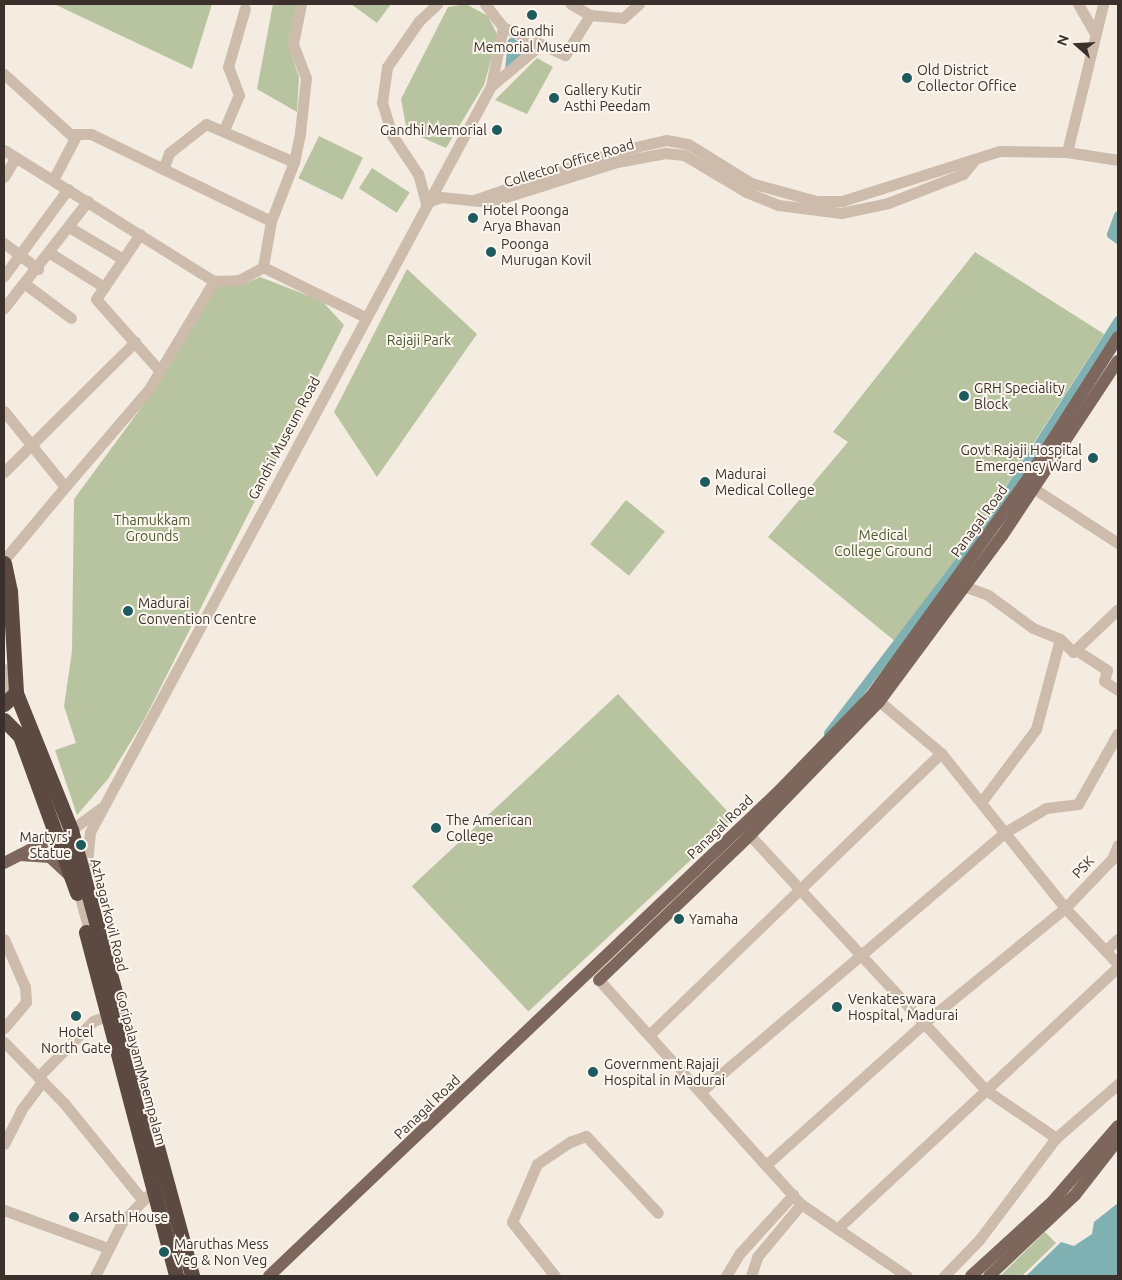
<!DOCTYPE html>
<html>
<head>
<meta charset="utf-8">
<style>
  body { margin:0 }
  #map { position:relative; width:1122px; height:1280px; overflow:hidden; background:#f4ebe1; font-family:Ubuntu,sans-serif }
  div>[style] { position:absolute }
  .green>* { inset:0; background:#b8c4a0; transform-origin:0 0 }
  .water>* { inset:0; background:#7fb0b2 }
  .canal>* { height:9px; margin:-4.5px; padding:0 4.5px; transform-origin:4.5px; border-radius:4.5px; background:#7fb0b2 }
  .minor>* { height:11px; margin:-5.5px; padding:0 5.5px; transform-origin:5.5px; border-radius:5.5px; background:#cdbbac }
  .major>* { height:12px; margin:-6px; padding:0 6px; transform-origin:6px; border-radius:6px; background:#7d675c }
  .highway>* { height:15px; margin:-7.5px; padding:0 7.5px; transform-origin:7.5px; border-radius:7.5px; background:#5c4a42 }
  .dots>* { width:14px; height:14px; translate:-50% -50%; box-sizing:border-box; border:2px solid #fbf5ee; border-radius:50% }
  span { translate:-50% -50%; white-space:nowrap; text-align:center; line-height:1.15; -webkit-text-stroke:4px #fbf5ee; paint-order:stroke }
  .poi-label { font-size:14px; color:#3b302b }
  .left { translate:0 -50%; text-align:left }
  .right { translate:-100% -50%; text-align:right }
  .street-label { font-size:14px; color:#3b302b }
  .park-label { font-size:14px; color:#4a5a2e }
  .frame { position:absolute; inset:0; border:5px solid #3b302b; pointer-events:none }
  .north { position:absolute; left:1052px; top:20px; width:50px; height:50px; -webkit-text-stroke:4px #fbf5ee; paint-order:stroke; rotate:289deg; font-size:14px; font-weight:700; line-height:20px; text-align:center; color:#3b302b }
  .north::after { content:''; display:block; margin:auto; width:18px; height:22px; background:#3b302b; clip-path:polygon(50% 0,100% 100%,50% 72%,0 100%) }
</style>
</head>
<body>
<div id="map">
  <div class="green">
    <div style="clip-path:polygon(54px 4px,212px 4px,192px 69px)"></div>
    <div style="clip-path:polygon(273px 4px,297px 4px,288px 44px,299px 77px,297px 112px,257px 89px)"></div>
    <div style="clip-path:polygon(351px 4px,391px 4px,377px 23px)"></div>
    <div style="clip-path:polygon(466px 4px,488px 16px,498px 36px,484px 85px,446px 148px,407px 131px,401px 99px,448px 7px)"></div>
    <div style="clip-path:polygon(537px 58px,553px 67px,527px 114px,495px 100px)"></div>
    <div style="left:319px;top:136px;width:49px;height:47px;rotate:26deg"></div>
    <div style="left:372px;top:168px;width:45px;height:24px;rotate:33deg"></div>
    <div style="clip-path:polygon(975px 252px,1104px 334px,982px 523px,896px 642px,768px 537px,848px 442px,833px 432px)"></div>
    <div style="clip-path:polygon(407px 269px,477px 334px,377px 477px,334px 412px)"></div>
    <div style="clip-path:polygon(260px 277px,322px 301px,344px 325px,144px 720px,108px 779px,77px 815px,55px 750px,76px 743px,64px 706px,72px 651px,74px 499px,144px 404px,218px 285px,242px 285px)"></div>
    <div style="left:626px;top:500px;width:50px;height:57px;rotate:39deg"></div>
    <div style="left:618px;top:694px;width:171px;height:282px;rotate:47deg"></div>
    <div style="clip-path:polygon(1045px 1232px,1056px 1243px,1022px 1276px,1000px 1276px)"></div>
  </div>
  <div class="water">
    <div style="clip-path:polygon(512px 37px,527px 49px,505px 70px,508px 40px)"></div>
    <div style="clip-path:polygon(1118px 1203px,1118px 1276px,1026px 1276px,1061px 1242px,1074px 1246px,1092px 1234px,1094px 1222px)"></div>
  </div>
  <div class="canal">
    <div style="left:1118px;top:215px;width:20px;rotate:110deg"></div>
    <div style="left:1111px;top:234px;width:9px;rotate:36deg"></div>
    <div style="left:828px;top:733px;width:254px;rotate:-52.7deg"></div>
    <div style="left:982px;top:531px;width:251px;rotate:-57.2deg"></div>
  </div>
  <div class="minor">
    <div style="left:485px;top:4px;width:29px;rotate:52deg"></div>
    <div style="left:503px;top:27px;width:60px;rotate:101.5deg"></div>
    <div style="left:491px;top:86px;width:62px;rotate:-39.8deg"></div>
    <div style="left:1078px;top:4px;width:32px;rotate:60deg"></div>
    <div style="left:590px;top:15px;width:33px;rotate:5deg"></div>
    <div style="left:623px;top:18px;width:21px;rotate:-41deg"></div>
    <div style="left:503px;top:27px;width:68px;rotate:24.3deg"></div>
    <div style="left:565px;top:55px;width:47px;rotate:-58deg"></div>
    <div style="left:590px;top:15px;width:22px;rotate:-150deg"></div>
    <div style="left:4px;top:74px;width:89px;rotate:42.3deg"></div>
    <div style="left:70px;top:134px;width:21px"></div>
    <div style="left:91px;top:134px;width:200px;rotate:25.8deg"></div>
    <div style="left:271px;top:221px;width:47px;rotate:99.9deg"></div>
    <div style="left:263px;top:267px;width:114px;rotate:26.1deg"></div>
    <div style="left:224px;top:130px;width:38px;rotate:-67deg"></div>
    <div style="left:239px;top:95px;width:30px;rotate:-111deg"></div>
    <div style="left:228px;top:67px;width:61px;rotate:-73.9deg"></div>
    <div style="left:4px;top:150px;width:248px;rotate:32deg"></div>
    <div style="left:214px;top:281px;width:25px;rotate:-2deg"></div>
    <div style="left:239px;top:280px;width:27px;rotate:-28deg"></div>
    <div style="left:1067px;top:152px;width:152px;rotate:-76.3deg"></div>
    <div style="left:163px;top:169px;width:17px;rotate:-69deg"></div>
    <div style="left:169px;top:153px;width:47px;rotate:-38.1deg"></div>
    <div style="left:206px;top:124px;width:96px;rotate:23.4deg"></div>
    <div style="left:4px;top:177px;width:23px;rotate:-59deg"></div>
    <div style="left:53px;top:180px;width:50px;rotate:-62.4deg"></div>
    <div style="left:474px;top:200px;width:148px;rotate:-18.9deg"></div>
    <div style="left:614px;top:152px;width:53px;rotate:-13deg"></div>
    <div style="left:666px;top:140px;width:22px;rotate:10deg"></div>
    <div style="left:688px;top:144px;width:74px;rotate:31.8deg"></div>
    <div style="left:751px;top:183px;width:67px;rotate:15.5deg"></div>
    <div style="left:816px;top:201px;width:26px"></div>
    <div style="left:842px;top:201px;width:166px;rotate:-17.6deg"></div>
    <div style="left:1000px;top:151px;width:67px;rotate:0.9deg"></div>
    <div style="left:1067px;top:152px;width:52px;rotate:8.9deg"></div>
    <div style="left:426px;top:203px;width:16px;rotate:-22deg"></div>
    <div style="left:441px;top:197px;width:49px;rotate:5.8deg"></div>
    <div style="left:490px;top:202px;width:133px;rotate:-17.5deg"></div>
    <div style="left:617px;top:162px;width:49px;rotate:-10.6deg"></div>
    <div style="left:665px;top:153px;width:19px;rotate:6deg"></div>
    <div style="left:684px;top:155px;width:72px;rotate:30.8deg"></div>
    <div style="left:746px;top:192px;width:35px;rotate:22deg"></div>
    <div style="left:778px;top:205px;width:64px;rotate:7.2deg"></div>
    <div style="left:841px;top:213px;width:48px;rotate:-12deg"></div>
    <div style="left:888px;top:203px;width:80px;rotate:-21.1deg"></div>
    <div style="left:963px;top:174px;width:19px;rotate:-51deg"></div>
    <div style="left:426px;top:203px;width:30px;rotate:-105deg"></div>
    <div style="left:418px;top:174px;width:47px;rotate:-123.7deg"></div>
    <div style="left:392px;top:135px;width:34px;rotate:-107deg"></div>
    <div style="left:382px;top:103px;width:36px;rotate:-82deg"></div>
    <div style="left:387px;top:67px;width:56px;rotate:-55.2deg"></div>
    <div style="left:419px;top:21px;width:25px;rotate:-43deg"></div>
    <div style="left:271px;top:221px;width:63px;rotate:-68.7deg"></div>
    <div style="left:294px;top:162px;width:30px;rotate:-78deg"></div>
    <div style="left:300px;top:133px;width:55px;rotate:-83.8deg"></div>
    <div style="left:306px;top:78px;width:36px;rotate:-111deg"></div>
    <div style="left:293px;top:44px;width:41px;rotate:-78.7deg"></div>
    <div style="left:69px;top:227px;width:63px;rotate:30.7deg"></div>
    <div style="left:140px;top:234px;width:78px;rotate:124.1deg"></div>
    <div style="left:96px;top:299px;width:96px;rotate:48.4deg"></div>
    <div style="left:4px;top:243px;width:43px;rotate:37.4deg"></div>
    <div style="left:50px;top:253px;width:64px;rotate:32.2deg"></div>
    <div style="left:4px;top:276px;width:108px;rotate:-53.7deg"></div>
    <div style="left:25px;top:284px;width:57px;rotate:36.5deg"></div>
    <div style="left:4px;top:308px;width:136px;rotate:-51.9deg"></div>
    <div style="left:4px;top:411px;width:97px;rotate:51.2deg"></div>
    <div style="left:65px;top:487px;width:95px;rotate:129.9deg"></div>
    <div style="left:4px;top:472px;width:185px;rotate:-44.8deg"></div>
    <div style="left:1027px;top:484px;width:108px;rotate:33deg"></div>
    <div style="left:65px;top:487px;width:129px;rotate:-49.4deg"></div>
    <div style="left:149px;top:389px;width:126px;rotate:-59deg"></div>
    <div style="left:958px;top:584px;width:32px;rotate:20deg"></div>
    <div style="left:988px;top:595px;width:56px;rotate:36.3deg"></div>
    <div style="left:1033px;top:628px;width:29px;rotate:22deg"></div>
    <div style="left:1060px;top:639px;width:18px;rotate:45deg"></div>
    <div style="left:1073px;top:652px;width:62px;rotate:-43.7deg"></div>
    <div style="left:1076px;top:650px;width:37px;rotate:33deg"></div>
    <div style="left:1107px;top:670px;width:11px;rotate:105deg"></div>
    <div style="left:1104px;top:681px;width:17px;rotate:33deg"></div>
    <div style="left:4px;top:669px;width:30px;rotate:75deg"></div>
    <div style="left:873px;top:696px;width:89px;rotate:40deg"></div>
    <div style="left:941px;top:753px;width:198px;rotate:51.3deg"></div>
    <div style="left:1065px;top:908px;width:77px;rotate:46.6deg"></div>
    <div style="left:982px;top:801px;width:90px;rotate:-53.1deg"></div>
    <div style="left:1036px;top:729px;width:93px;rotate:-75.1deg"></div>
    <div style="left:71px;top:830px;width:37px;rotate:-36deg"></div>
    <div style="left:745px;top:830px;width:355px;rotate:47.2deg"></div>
    <div style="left:986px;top:1090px;width:85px;rotate:34.4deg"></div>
    <div style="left:86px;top:873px;width:41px;rotate:-84.4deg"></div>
    <div style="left:90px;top:832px;width:847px;rotate:-61.74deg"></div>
    <div style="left:77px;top:886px;width:54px;rotate:74.9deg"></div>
    <div style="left:4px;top:939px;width:52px;rotate:66.4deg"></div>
    <div style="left:25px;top:987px;width:15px;rotate:86deg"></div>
    <div style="left:26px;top:1002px;width:34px;rotate:130deg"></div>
    <div style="left:1106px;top:950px;width:16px;rotate:-43deg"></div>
    <div style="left:599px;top:980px;width:302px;rotate:48deg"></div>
    <div style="left:801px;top:1204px;width:128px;rotate:34.2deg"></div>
    <div style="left:649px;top:1035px;width:406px;rotate:-44deg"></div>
    <div style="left:4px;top:1042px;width:86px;rotate:45.5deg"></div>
    <div style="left:64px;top:1103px;width:122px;rotate:51deg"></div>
    <div style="left:38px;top:1077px;width:78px;rotate:-45.5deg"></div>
    <div style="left:93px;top:1021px;width:15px;rotate:-20deg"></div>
    <div style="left:700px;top:1092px;width:403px;rotate:-40.4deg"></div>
    <div style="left:1007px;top:831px;width:45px;rotate:-30.5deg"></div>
    <div style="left:1046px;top:808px;width:32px;rotate:-7deg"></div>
    <div style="left:1078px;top:804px;width:81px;rotate:-60.6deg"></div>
    <div style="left:4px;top:1144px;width:38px;rotate:-63deg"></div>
    <div style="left:21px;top:1110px;width:36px;rotate:-53deg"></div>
    <div style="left:766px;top:1165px;width:212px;rotate:-41.9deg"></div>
    <div style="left:924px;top:1023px;width:182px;rotate:-39.2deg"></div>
    <div style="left:1065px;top:908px;width:68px;rotate:-46.2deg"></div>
    <div style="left:1112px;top:859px;width:15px;rotate:-67deg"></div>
    <div style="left:4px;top:1210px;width:111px;rotate:20.1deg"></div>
    <div style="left:837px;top:1229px;width:384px;rotate:-43deg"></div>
    <div style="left:95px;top:1276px;width:60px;rotate:-63.4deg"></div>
    <div style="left:122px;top:1222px;width:36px;rotate:-46deg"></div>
    <div style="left:555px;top:1276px;width:69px;rotate:-128.5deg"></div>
    <div style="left:512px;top:1222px;width:63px;rotate:-66.7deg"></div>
    <div style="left:537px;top:1164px;width:40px;rotate:-34deg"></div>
    <div style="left:570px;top:1142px;width:17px;rotate:-21deg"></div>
    <div style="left:586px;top:1136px;width:105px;rotate:46.9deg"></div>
    <div style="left:726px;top:1276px;width:27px;rotate:-59deg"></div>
    <div style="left:740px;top:1253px;width:79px;rotate:-47.6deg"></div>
    <div style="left:751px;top:1276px;width:20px;rotate:-72deg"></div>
    <div style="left:757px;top:1257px;width:69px;rotate:-50.3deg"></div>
    <div style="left:944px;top:1276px;width:50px;rotate:-45.8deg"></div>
    <div style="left:979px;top:1240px;width:128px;rotate:-53deg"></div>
    <div style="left:1056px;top:1138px;width:82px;rotate:-41.1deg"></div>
  </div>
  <div class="major">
    <div style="left:20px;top:855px;width:30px;rotate:4deg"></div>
    <div style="left:50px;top:857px;width:25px;rotate:43deg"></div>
    <div style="left:4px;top:863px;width:62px;rotate:-27deg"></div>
    <div style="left:599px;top:980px;width:209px;rotate:-43.8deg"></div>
    <div style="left:750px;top:835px;width:185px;rotate:-45.9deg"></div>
    <div style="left:879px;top:702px;width:207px;rotate:-53.5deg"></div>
    <div style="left:1002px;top:536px;width:210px;rotate:-56.5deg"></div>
    <div style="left:269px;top:1276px;width:705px;rotate:-43.56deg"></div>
    <div style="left:780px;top:790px;width:132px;rotate:-45.9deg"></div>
    <div style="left:872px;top:695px;width:261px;rotate:-54.2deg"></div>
    <div style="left:1025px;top:483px;width:173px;rotate:-57.5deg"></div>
    <div style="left:971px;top:1276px;width:111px;rotate:-42.4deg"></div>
    <div style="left:1053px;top:1201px;width:99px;rotate:-49.1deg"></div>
    <div style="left:989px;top:1276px;width:118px;rotate:-43.3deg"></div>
    <div style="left:1075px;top:1195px;width:70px;rotate:-52deg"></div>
  </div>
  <div class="highway">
    <div style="left:4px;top:563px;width:29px;rotate:78deg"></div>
    <div style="left:10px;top:591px;width:102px;rotate:86.6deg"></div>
    <div style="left:16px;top:693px;width:148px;rotate:68.1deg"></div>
    <div style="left:71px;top:830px;width:462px;rotate:74.8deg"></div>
    <div style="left:4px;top:704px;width:16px;rotate:-43deg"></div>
    <div style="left:4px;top:720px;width:23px;rotate:45deg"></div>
    <div style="left:20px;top:736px;width:167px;rotate:70deg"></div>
    <div style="left:86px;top:932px;width:356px;rotate:75.3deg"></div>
  </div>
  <div class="dots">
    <div style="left:532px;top:15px;background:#1f5a5e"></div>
    <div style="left:907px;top:78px;background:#1f5a5e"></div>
    <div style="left:554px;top:98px;background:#1f5a5e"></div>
    <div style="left:497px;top:130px;background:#1f5a5e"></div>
    <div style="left:473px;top:218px;background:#1f5a5e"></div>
    <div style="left:491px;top:252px;background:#1f5a5e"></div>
    <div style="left:964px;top:396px;background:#1f5a5e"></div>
    <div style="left:1093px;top:458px;background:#1f5a5e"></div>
    <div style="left:705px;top:482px;background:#1f5a5e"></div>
    <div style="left:128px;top:611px;background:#1f5a5e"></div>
    <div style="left:436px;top:828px;background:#1f5a5e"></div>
    <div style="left:81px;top:845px;background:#1f5a5e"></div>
    <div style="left:679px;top:919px;background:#1f5a5e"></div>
    <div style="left:837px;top:1007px;background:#1f5a5e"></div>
    <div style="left:76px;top:1016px;background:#1f5a5e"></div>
    <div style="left:593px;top:1072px;background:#1f5a5e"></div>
    <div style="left:74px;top:1217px;background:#1f5a5e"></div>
    <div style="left:164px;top:1252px;background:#1f5a5e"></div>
  </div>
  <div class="poi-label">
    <span style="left:532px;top:39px">Gandhi<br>Memorial Museum</span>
    <span class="left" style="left:917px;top:78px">Old District<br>Collector Office</span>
    <span class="left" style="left:564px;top:98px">Gallery Kutir<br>Asthi Peedam</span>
    <span class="right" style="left:487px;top:130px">Gandhi Memorial</span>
    <span class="left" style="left:483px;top:218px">Hotel Poonga<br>Arya Bhavan</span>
    <span class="left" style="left:501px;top:252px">Poonga<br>Murugan Kovil</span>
    <span class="left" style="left:974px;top:396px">GRH Speciality<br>Block</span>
    <span class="right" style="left:1082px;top:458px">Govt Rajaji Hospital<br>Emergency Ward</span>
    <span class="left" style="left:715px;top:482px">Madurai<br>Medical College</span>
    <span class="left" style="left:138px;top:611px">Madurai<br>Convention Centre</span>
    <span class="left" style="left:446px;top:828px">The American<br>College</span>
    <span class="right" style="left:71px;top:845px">Martyrs'<br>Statue</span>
    <span class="left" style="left:689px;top:919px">Yamaha</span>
    <span class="left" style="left:848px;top:1007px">Venkateswara<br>Hospital, Madurai</span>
    <span style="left:76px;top:1040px">Hotel<br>North Gate</span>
    <span class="left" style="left:604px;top:1072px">Government Rajaji<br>Hospital in Madurai</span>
    <span class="left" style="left:84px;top:1217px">Arsath House</span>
    <span class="left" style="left:174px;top:1252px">Maruthas Mess<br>Veg &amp; Non Veg</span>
  </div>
  <div class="street-label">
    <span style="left:569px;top:163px;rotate:-17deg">Collector Office Road</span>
    <span style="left:284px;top:438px;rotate:-62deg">Gandhi Museum Road</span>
    <span style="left:979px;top:521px;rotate:-54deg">Panagal Road</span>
    <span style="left:720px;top:827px;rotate:-44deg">Panagal Road</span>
    <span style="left:1083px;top:867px;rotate:-46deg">PSK</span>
    <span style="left:109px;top:915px;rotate:76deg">Azhagarkovil Road</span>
    <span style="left:141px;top:1068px;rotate:75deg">Goripalayam Maempalam</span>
    <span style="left:427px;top:1107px;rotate:-44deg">Panagal Road</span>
  </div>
  <div class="park-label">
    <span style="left:419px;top:340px">Rajaji Park</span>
    <span style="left:152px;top:528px">Thamukkam<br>Grounds</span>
    <span style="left:883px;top:543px">Medical<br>College Ground</span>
  </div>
  <div class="frame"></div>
  <div class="north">N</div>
</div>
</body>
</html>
